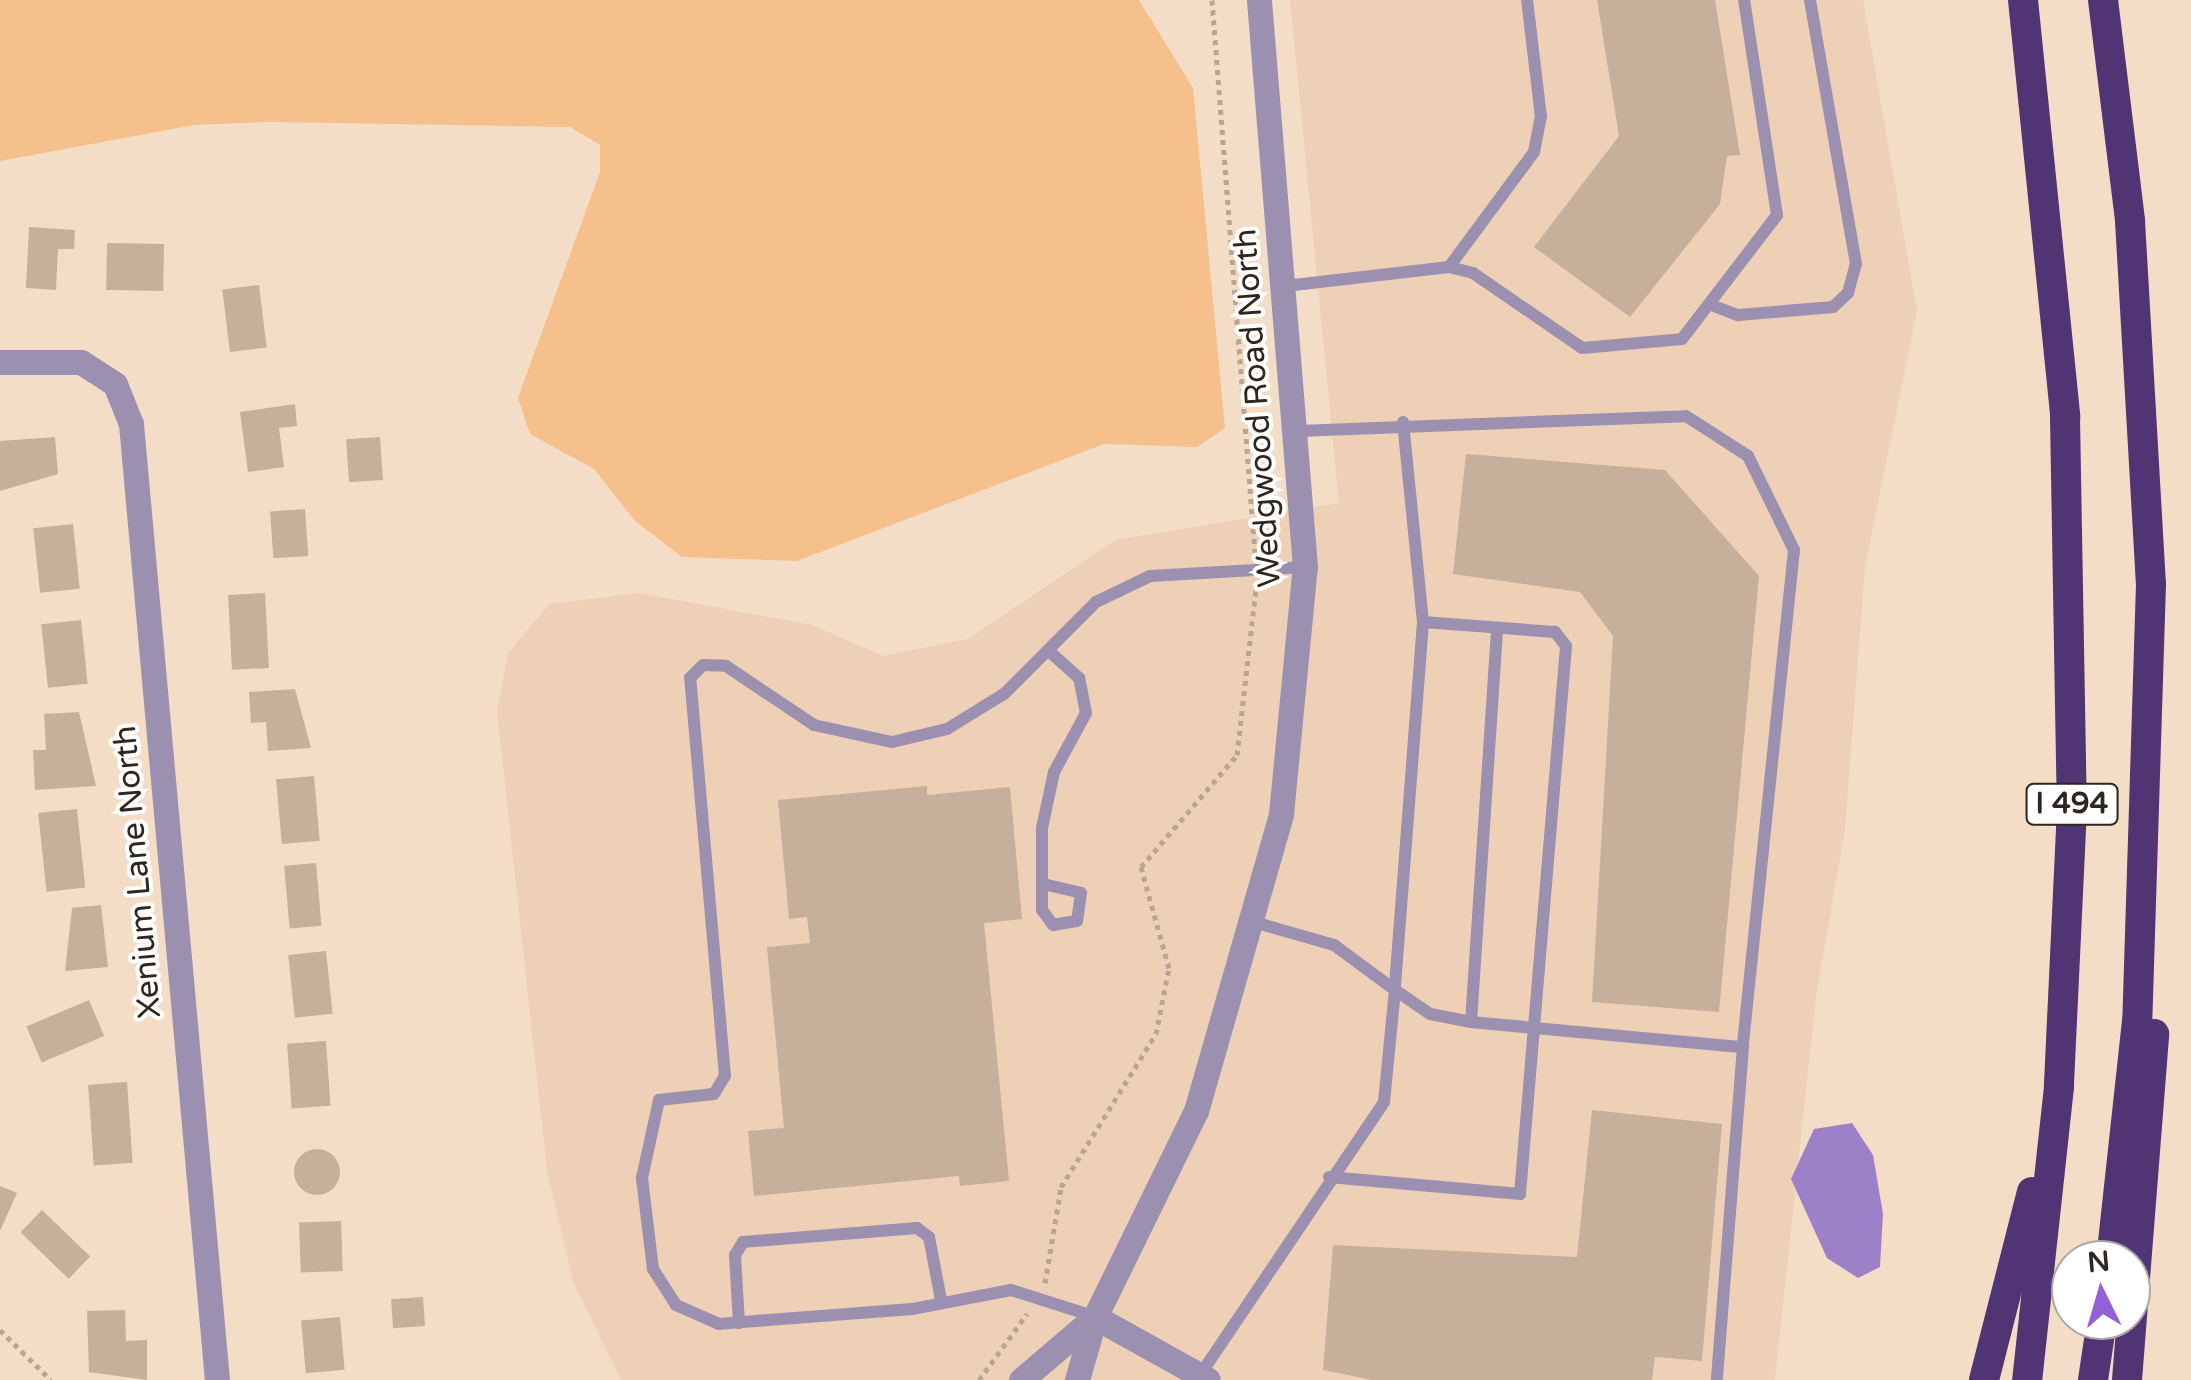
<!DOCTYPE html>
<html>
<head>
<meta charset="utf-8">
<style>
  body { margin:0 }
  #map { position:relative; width:2191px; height:1380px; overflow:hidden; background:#f4ddc7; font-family:"Varela Round",sans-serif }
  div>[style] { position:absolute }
  .built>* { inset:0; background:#edd0b5 }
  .green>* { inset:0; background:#f6c08c }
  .water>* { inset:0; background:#9d81c8 }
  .building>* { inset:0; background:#c6b09b; transform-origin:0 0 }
  .round { border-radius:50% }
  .path>* { height:5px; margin-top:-2.5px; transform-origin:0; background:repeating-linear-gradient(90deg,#b8a593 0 5px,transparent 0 10px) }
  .service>* { height:12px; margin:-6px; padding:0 6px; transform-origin:6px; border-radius:6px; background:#9c90b1 }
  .minor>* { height:25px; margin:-12.5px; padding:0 12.5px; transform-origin:12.5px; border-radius:12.5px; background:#9c90b1 }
  .tertiary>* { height:25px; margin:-12.5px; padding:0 12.5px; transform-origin:12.5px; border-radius:12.5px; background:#9c90b1 }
  .motorway>* { height:30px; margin:-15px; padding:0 15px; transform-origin:15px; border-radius:15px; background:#503474 }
  span { translate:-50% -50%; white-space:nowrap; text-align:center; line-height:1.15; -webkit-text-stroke:8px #fff; paint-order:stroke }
  .shield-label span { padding:2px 8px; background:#fff; border:2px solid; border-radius:8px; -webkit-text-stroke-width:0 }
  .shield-label { font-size:30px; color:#2f261e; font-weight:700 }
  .street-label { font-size:32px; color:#2f261e }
  .north { position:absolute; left:2051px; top:1240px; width:100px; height:100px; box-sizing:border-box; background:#fff; border:2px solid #aca8a5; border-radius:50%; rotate:355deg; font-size:28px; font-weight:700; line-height:40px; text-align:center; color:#2f261e }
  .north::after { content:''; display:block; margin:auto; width:35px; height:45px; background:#955fd8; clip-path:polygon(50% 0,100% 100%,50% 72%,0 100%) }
</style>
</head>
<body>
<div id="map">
  <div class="built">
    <div style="clip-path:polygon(1290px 0,1863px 0,1917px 311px,1865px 567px,1845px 829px,1816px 997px,1775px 1380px,621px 1380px,574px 1285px,547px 1171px,497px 711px,508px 653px,549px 604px,639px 593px,812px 625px,883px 656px,968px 639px,1115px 540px,1339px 503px)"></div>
  </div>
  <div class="green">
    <div style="clip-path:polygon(0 0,1139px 0,1193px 88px,1225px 428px,1197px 447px,1104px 444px,797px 561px,682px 557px,635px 521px,594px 469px,530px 434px,518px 398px,600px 172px,600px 145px,570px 127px,269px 122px,194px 125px,0 161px)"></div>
  </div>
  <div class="water">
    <div style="clip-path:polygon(1852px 1123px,1873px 1155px,1883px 1214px,1880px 1267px,1858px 1278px,1827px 1258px,1791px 1179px,1814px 1129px)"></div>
  </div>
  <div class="building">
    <div style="clip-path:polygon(1597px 0,1715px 0,1740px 155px,1727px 156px,1720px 204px,1630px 317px,1534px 247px,1619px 136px)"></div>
    <div style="clip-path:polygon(29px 227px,75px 230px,74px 249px,58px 249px,56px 290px,26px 288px)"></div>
    <div style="left:107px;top:243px;width:57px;height:47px;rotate:1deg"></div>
    <div style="left:259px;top:285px;width:63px;height:37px;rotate:83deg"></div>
    <div style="clip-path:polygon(295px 404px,297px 426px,279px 428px,284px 467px,248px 472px,240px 412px)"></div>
    <div style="clip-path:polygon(55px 437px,58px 474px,0 491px,0 441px)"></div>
    <div style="left:380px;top:437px;width:43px;height:34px;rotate:86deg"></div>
    <div style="clip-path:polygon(1466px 454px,1665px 470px,1759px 576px,1719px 1012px,1592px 1002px,1613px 636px,1580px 592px,1453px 574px)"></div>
    <div style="left:305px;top:509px;width:47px;height:35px;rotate:86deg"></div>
    <div style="left:73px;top:524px;width:65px;height:40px;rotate:84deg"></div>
    <div style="left:265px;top:593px;width:75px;height:37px;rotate:87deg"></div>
    <div style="left:81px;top:620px;width:64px;height:40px;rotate:84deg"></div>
    <div style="clip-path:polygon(295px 689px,311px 748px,268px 751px,266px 722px,251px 723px,249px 692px)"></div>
    <div style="clip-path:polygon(79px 712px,96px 786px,35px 790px,33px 750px,46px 750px,44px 714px)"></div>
    <div style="left:314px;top:776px;width:65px;height:38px;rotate:85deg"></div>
    <div style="clip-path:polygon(927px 786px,927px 795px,1010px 787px,1022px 919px,984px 923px,1009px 1181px,960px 1186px,959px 1176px,754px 1196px,748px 1131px,784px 1128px,767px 947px,810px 943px,807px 917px,789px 919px,778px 800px)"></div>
    <div style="left:77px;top:809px;width:79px;height:39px;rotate:84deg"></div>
    <div style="left:316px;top:863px;width:63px;height:32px;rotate:85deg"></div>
    <div style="clip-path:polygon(101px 905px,108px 967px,65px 971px,72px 908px)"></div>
    <div style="left:326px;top:951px;width:63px;height:38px;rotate:84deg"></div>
    <div style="left:89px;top:1000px;width:39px;height:68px;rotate:67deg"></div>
    <div style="left:326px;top:1041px;width:65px;height:39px;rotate:86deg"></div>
    <div style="left:127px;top:1082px;width:81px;height:39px;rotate:86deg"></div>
    <div style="clip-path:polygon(1592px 1110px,1722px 1124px,1702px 1361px,1655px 1357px,1652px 1380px,1372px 1380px,1323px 1370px,1333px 1245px,1577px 1257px)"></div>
    <div class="round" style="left:294px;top:1149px;width:46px;height:46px"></div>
    <div style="clip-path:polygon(0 1186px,17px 1193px,0 1231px)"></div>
    <div style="left:42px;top:1210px;width:67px;height:31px;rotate:44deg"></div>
    <div style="left:341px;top:1221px;width:50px;height:42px;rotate:88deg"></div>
    <div style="left:423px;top:1297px;width:29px;height:32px;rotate:86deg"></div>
    <div style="clip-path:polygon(125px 1310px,126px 1341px,147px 1340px,147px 1380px,89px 1372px,87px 1311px)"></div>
    <div style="left:340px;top:1317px;width:53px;height:39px;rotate:85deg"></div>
  </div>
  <div class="path">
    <div style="left:1212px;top:0;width:554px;rotate:85.55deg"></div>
    <div style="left:1045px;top:1283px;width:97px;rotate:-80.5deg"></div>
    <div style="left:1061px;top:1187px;width:180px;rotate:-58.2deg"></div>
    <div style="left:1156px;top:1034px;width:67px;rotate:-78.9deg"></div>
    <div style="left:1169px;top:968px;width:105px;rotate:-105.5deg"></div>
    <div style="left:1141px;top:867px;width:148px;rotate:-49.4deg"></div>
    <div style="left:1237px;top:755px;width:168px;rotate:-83.5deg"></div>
    <div style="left:0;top:1330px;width:71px;rotate:44.4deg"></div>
    <div style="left:979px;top:1380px;width:82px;rotate:-54deg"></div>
  </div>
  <div class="service">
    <div style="left:1449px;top:267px;width:143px;rotate:-53.5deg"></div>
    <div style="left:1534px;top:152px;width:36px;rotate:-79deg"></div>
    <div style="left:1541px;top:117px;width:118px;rotate:-96.8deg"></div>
    <div style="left:1285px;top:286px;width:165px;rotate:-6.6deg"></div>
    <div style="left:1449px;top:267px;width:25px;rotate:14deg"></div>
    <div style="left:1473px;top:273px;width:132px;rotate:34.5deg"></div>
    <div style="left:1582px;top:348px;width:100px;rotate:-5.1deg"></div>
    <div style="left:1682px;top:339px;width:156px;rotate:-52.5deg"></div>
    <div style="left:1777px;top:215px;width:218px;rotate:-98.7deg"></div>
    <div style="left:1714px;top:306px;width:26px;rotate:21deg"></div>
    <div style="left:1738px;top:315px;width:95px;rotate:-4.8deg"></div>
    <div style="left:1833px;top:307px;width:21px;rotate:-43deg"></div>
    <div style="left:1848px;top:293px;width:30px;rotate:-75deg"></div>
    <div style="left:1856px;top:264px;width:268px;rotate:-99.9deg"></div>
    <div style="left:1403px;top:422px;width:201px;rotate:84.3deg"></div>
    <div style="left:1423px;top:622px;width:369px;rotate:94.4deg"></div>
    <div style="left:1395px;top:990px;width:42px;rotate:34.4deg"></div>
    <div style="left:1430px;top:1014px;width:42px;rotate:11deg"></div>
    <div style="left:1471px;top:1022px;width:273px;rotate:5.3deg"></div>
    <div style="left:1743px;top:1047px;width:334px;rotate:94.5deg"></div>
    <div style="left:1299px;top:431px;width:387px;rotate:-2.2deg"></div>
    <div style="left:1686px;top:416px;width:74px;rotate:32.8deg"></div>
    <div style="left:1748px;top:456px;width:105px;rotate:63.9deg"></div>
    <div style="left:1794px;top:550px;width:500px;rotate:95.9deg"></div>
    <div style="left:1043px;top:884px;width:39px;rotate:13deg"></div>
    <div style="left:1081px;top:893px;width:28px;rotate:98deg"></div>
    <div style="left:1077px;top:921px;width:24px;rotate:171deg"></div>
    <div style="left:1053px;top:925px;width:19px;rotate:-126deg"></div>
    <div style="left:1042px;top:910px;width:82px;rotate:-90deg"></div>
    <div style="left:1042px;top:828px;width:57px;rotate:-77.9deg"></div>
    <div style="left:1054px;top:772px;width:67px;rotate:-61.5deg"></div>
    <div style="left:1086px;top:713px;width:36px;rotate:-101deg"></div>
    <div style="left:1079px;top:678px;width:40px;rotate:-138deg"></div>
    <div style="left:1471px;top:1022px;width:394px;rotate:-86.2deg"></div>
    <div style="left:1329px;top:1177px;width:192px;rotate:5.1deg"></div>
    <div style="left:1520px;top:1194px;width:550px;rotate:-85.2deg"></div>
    <div style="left:1566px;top:646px;width:18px;rotate:-128deg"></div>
    <div style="left:1555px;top:632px;width:132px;rotate:-175.7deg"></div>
    <div style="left:1093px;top:1316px;width:86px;rotate:-162.4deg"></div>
    <div style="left:1011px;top:1290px;width:101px;rotate:169.1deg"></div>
    <div style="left:912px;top:1309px;width:194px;rotate:175.6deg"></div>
    <div style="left:719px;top:1324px;width:47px;rotate:-156.2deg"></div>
    <div style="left:676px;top:1305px;width:43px;rotate:-122.6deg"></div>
    <div style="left:653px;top:1269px;width:92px;rotate:-96.9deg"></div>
    <div style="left:642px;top:1178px;width:80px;rotate:-77.7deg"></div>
    <div style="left:659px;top:1100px;width:55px;rotate:-6.2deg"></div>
    <div style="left:714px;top:1094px;width:21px;rotate:-59deg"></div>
    <div style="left:725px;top:1076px;width:400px;rotate:-95deg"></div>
    <div style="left:690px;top:678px;width:18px;rotate:-45deg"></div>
    <div style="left:703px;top:665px;width:23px;rotate:2deg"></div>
    <div style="left:726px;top:666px;width:106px;rotate:33.8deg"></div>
    <div style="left:814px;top:725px;width:80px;rotate:12.3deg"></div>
    <div style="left:892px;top:742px;width:57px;rotate:-13.3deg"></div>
    <div style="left:947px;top:729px;width:67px;rotate:-31.6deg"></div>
    <div style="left:1004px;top:694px;width:130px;rotate:-45deg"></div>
    <div style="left:1096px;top:602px;width:60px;rotate:-25.7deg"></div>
    <div style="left:1150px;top:576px;width:155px;rotate:-3.3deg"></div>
    <div style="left:739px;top:1323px;width:68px;rotate:-93.4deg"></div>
    <div style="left:735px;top:1255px;width:15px;rotate:-58deg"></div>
    <div style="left:743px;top:1242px;width:175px;rotate:-4.6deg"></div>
    <div style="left:917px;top:1228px;width:15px;rotate:37deg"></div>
    <div style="left:929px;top:1237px;width:64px;rotate:79.2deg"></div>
    <div style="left:1198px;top:1378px;width:333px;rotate:-56deg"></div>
    <div style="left:1384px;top:1102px;width:113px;rotate:-84.4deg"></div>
    <div style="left:1395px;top:990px;width:76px;rotate:-143.6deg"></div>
    <div style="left:1334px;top:945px;width:83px;rotate:-164deg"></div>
  </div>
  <div class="minor">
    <div style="left:0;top:362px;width:81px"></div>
    <div style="left:81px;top:362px;width:40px;rotate:32.9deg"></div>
    <div style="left:115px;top:384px;width:43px;rotate:68.2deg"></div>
    <div style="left:131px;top:424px;width:960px;rotate:84.86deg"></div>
    <div style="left:1095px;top:1317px;width:129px;rotate:29.1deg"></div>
  </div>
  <div class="tertiary">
    <div style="left:1021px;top:1380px;width:97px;rotate:-40.4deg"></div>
    <div style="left:1077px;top:1380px;width:66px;rotate:-74.1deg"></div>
    <div style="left:1095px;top:1317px;width:229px;rotate:-63.9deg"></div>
    <div style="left:1196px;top:1111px;width:309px;rotate:-74deg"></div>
    <div style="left:1281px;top:814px;width:248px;rotate:-84.5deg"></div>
    <div style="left:1305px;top:567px;width:569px;rotate:-94.64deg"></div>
  </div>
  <div class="motorway">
    <div style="left:2023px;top:0;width:419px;rotate:84.2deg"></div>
    <div style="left:2065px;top:417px;width:391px;rotate:89deg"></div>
    <div style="left:2072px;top:808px;width:279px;rotate:92.7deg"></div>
    <div style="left:2059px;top:1087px;width:295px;rotate:96.2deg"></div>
    <div style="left:2103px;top:0;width:223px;rotate:83deg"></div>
    <div style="left:2130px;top:221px;width:364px;rotate:86.7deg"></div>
    <div style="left:2151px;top:584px;width:437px;rotate:91.8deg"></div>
    <div style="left:2137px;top:1021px;width:240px;rotate:96.2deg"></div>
    <div style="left:1984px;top:1380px;width:194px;rotate:-75.7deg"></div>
    <div style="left:2093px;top:1380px;width:61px;rotate:-81.5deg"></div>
    <div style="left:2127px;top:1380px;width:347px;rotate:-85.5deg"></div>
  </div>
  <div class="shield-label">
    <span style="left:2072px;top:804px">I 494</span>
  </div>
  <div class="street-label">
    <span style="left:1258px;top:408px;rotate:-94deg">Wedgwood Road North</span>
    <span style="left:138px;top:872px;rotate:-95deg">Xenium Lane North</span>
  </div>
  <div class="north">N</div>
</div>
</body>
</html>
